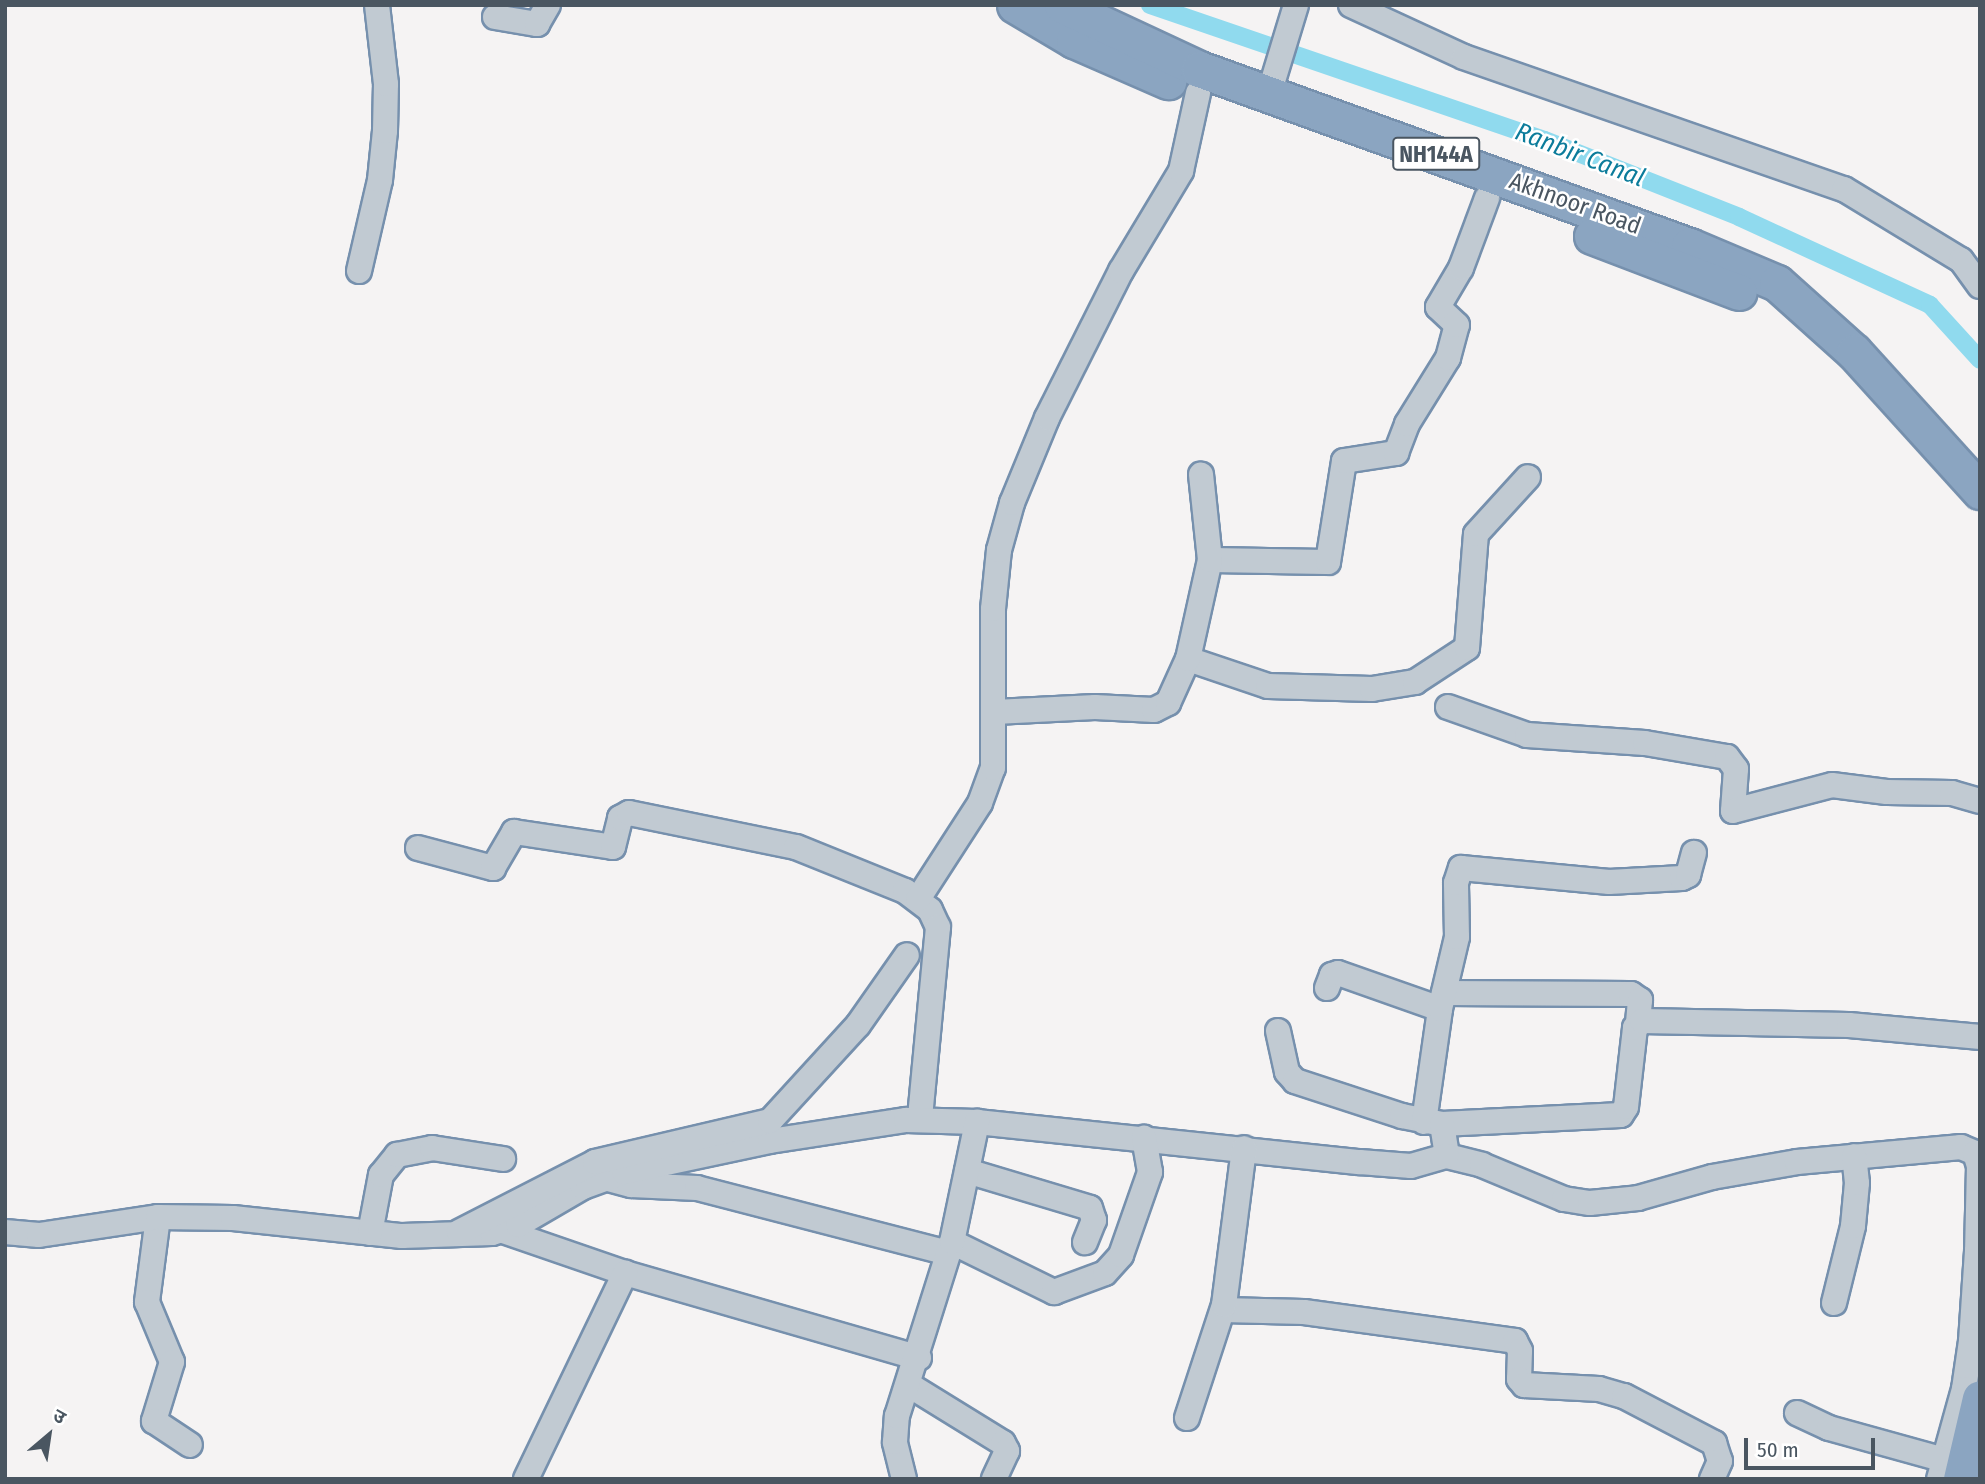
<!DOCTYPE html>
<html>
<head>
<meta charset="utf-8">
<style>
  body { margin:0 }
  #map { position:relative; width:1985px; height:1484px; overflow:hidden; background:#f5f3f3; font-family:"Fira Sans Condensed","Noto Sans Devanagari",sans-serif }
  div>[style] { position:absolute }
  .canal>* { height:18px; margin:-9px; padding:0 9px; transform-origin:9px; border-radius:9px; background:#90daee }
  .roads { filter:drop-shadow(2px 0 #7690ad) drop-shadow(-2px 0 #7690ad) drop-shadow(0 2px #7690ad) drop-shadow(0 -2px #7690ad) }
  .minor>* { height:24px; margin:-12px; padding:0 12px; transform-origin:12px; border-radius:12px; background:#c1cad2 }
  .highway>* { height:35px; margin:-17.5px; padding:0 17.5px; transform-origin:17.5px; border-radius:17.5px; background:#8ba5c1 }
  span { translate:-50% -50%; white-space:nowrap; text-align:center; line-height:1.15; -webkit-text-stroke:5px #fff; paint-order:stroke }
  .shield-label span { padding:2px 5px; background:#fff; border:2px solid; border-radius:5px; -webkit-text-stroke-width:0 }
  .shield-label { font-size:23px; color:#4a5661; font-weight:700 }
  .street-label { font-size:24px; color:#4a5661 }
  .water-label { font-size:26px; color:#0c7c9b; font-style:italic }
  .frame { position:absolute; inset:0; border:7px solid #4a5661; pointer-events:none }
  .north { position:absolute; left:14px; top:1400px; width:70px; height:70px; -webkit-text-stroke:5px #fff; paint-order:stroke; rotate:29deg; font-size:19px; font-weight:700; line-height:28px; text-align:center; color:#4a5661 }
  .north::after { content:''; display:block; margin:auto; width:24px; height:32px; background:#4a5661; clip-path:polygon(50% 0,100% 100%,50% 72%,0 100%) }
  .scale { position:absolute; left:1744px; top:1438px; width:131px; height:32px; box-sizing:border-box; border:4px solid #4a5661; border-top:0; padding-left:9px; font-size:21px; line-height:24px; white-space:nowrap; color:#4a5661; -webkit-text-stroke:5px #fff; paint-order:stroke }
</style>
</head>
<body>
<div id="map">
  <div class="canal">
    <div style="left:1150px;top:5px;width:417px;rotate:18.9deg"></div>
    <div style="left:1545px;top:140px;width:209px;rotate:21.6deg"></div>
    <div style="left:1739px;top:217px;width:210px;rotate:24.7deg"></div>
    <div style="left:1930px;top:305px;width:74px;rotate:47.7deg"></div>
  </div>
  <div class="roads">
    <div class="minor">
      <div style="left:1351px;top:5px;width:124px;rotate:24.7deg"></div>
      <div style="left:1464px;top:57px;width:402px;rotate:19.2deg"></div>
      <div style="left:1844px;top:189px;width:137px;rotate:31.3deg"></div>
      <div style="left:1961px;top:260px;width:32px;rotate:54deg"></div>
      <div style="left:495px;top:17px;width:43px;rotate:9.5deg"></div>
      <div style="left:537px;top:24px;width:22px;rotate:-60deg"></div>
      <div style="left:1269px;top:94px;width:93px;rotate:-73.1deg"></div>
      <div style="left:359px;top:271px;width:93px;rotate:-77deg"></div>
      <div style="left:380px;top:180px;width:49px;rotate:-84.2deg"></div>
      <div style="left:385px;top:131px;width:47px;rotate:-88.8deg"></div>
      <div style="left:386px;top:84px;width:80px;rotate:-96.5deg"></div>
      <div style="left:1210px;top:560px;width:118px;rotate:1deg"></div>
      <div style="left:1328px;top:562px;width:102px;rotate:-81deg"></div>
      <div style="left:1344px;top:461px;width:53px;rotate:-8.7deg"></div>
      <div style="left:1396px;top:453px;width:31px;rotate:-69deg"></div>
      <div style="left:1407px;top:424px;width:78px;rotate:-58.2deg"></div>
      <div style="left:1448px;top:358px;width:34px;rotate:-75deg"></div>
      <div style="left:1457px;top:325px;width:26px;rotate:-137deg"></div>
      <div style="left:1438px;top:307px;width:45px;rotate:-59.5deg"></div>
      <div style="left:1461px;top:268px;width:75px;rotate:-69.6deg"></div>
      <div style="left:1188px;top:659px;width:84px;rotate:18.6deg"></div>
      <div style="left:1268px;top:686px;width:104px;rotate:1.7deg"></div>
      <div style="left:1372px;top:689px;width:44px;rotate:-9.2deg"></div>
      <div style="left:1415px;top:682px;width:62px;rotate:-33.2deg"></div>
      <div style="left:1467px;top:648px;width:114px;rotate:-85.5deg"></div>
      <div style="left:1476px;top:534px;width:77px;rotate:-47.6deg"></div>
      <div style="left:1448px;top:707px;width:84px;rotate:19.5deg"></div>
      <div style="left:1527px;top:735px;width:118px;rotate:3.9deg"></div>
      <div style="left:1645px;top:743px;width:83px;rotate:9.7deg"></div>
      <div style="left:1727px;top:757px;width:15px;rotate:53deg"></div>
      <div style="left:1736px;top:769px;width:42px;rotate:94.1deg"></div>
      <div style="left:1733px;top:811px;width:102px;rotate:-14.7deg"></div>
      <div style="left:1832px;top:785px;width:55px;rotate:7.3deg"></div>
      <div style="left:1887px;top:792px;width:65px;rotate:0.9deg"></div>
      <div style="left:1952px;top:793px;width:29px;rotate:16deg"></div>
      <div style="left:995px;top:712px;width:100px;rotate:-2.9deg"></div>
      <div style="left:1095px;top:707px;width:59px;rotate:2.9deg"></div>
      <div style="left:1154px;top:710px;width:16px;rotate:-27deg"></div>
      <div style="left:1168px;top:703px;width:48px;rotate:-65.6deg"></div>
      <div style="left:1188px;top:659px;width:101px;rotate:-77.5deg"></div>
      <div style="left:1210px;top:560px;width:86px;rotate:-96deg"></div>
      <div style="left:418px;top:848px;width:78px;rotate:14.9deg"></div>
      <div style="left:493px;top:868px;width:42px;rotate:-59.7deg"></div>
      <div style="left:514px;top:832px;width:100px;rotate:8.6deg"></div>
      <div style="left:613px;top:847px;width:30px;rotate:-76deg"></div>
      <div style="left:620px;top:818px;width:10px;rotate:-29deg"></div>
      <div style="left:629px;top:813px;width:170px;rotate:11.5deg"></div>
      <div style="left:796px;top:847px;width:118px;rotate:22deg"></div>
      <div style="left:905px;top:891px;width:31px;rotate:37deg"></div>
      <div style="left:930px;top:910px;width:19px;rotate:65deg"></div>
      <div style="left:938px;top:927px;width:193px;rotate:95.4deg"></div>
      <div style="left:918px;top:899px;width:114px;rotate:-57.1deg"></div>
      <div style="left:980px;top:803px;width:37px;rotate:-70deg"></div>
      <div style="left:993px;top:768px;width:159px;rotate:-90deg"></div>
      <div style="left:993px;top:609px;width:59px;rotate:-84.2deg"></div>
      <div style="left:999px;top:550px;width:49px;rotate:-74.5deg"></div>
      <div style="left:1012px;top:503px;width:92px;rotate:-67.6deg"></div>
      <div style="left:1047px;top:418px;width:165px;rotate:-63.3deg"></div>
      <div style="left:1121px;top:271px;width:117px;rotate:-59deg"></div>
      <div style="left:1181px;top:171px;width:80px;rotate:-77.7deg"></div>
      <div style="left:1327px;top:988px;width:14px;rotate:-69deg"></div>
      <div style="left:1332px;top:975px;width:6px;rotate:-18deg"></div>
      <div style="left:1338px;top:973px;width:108px;rotate:19.4deg"></div>
      <div style="left:1444px;top:993px;width:187px;rotate:0.3deg"></div>
      <div style="left:1631px;top:994px;width:11px;rotate:34deg"></div>
      <div style="left:1640px;top:1000px;width:22px;rotate:95deg"></div>
      <div style="left:1278px;top:1031px;width:42px;rotate:77.6deg"></div>
      <div style="left:1287px;top:1072px;width:12px;rotate:48deg"></div>
      <div style="left:1295px;top:1081px;width:113px;rotate:18.1deg"></div>
      <div style="left:1402px;top:1116px;width:41px;rotate:11.3deg"></div>
      <div style="left:1442px;top:1124px;width:179px;rotate:-2.9deg"></div>
      <div style="left:1621px;top:1115px;width:9px;rotate:-58deg"></div>
      <div style="left:1626px;top:1107px;width:80px;rotate:-83.5deg"></div>
      <div style="left:1635px;top:1028px;width:10px;rotate:-45deg"></div>
      <div style="left:1642px;top:1021px;width:207px;rotate:1.1deg"></div>
      <div style="left:1849px;top:1025px;width:132px;rotate:5.2deg"></div>
      <div style="left:1424px;top:1122px;width:114px;rotate:-81.9deg"></div>
      <div style="left:1440px;top:1009px;width:74px;rotate:-76.7deg"></div>
      <div style="left:1457px;top:937px;width:54px;rotate:-91.1deg"></div>
      <div style="left:1456px;top:883px;width:16px;rotate:-72deg"></div>
      <div style="left:1461px;top:868px;width:149px;rotate:5.4deg"></div>
      <div style="left:1609px;top:882px;width:73px;rotate:-3.1deg"></div>
      <div style="left:1682px;top:878px;width:7px;rotate:-27deg"></div>
      <div style="left:1688px;top:875px;width:23px;rotate:-75deg"></div>
      <div style="left:1442px;top:1124px;width:32px;rotate:81deg"></div>
      <div style="left:1447px;top:1156px;width:36px;rotate:14deg"></div>
      <div style="left:1482px;top:1165px;width:89px;rotate:22.5deg"></div>
      <div style="left:1564px;top:1199px;width:26px;rotate:9deg"></div>
      <div style="left:1590px;top:1203px;width:48px;rotate:-5.9deg"></div>
      <div style="left:1638px;top:1198px;width:77px;rotate:-15.8deg"></div>
      <div style="left:1712px;top:1177px;width:86px;rotate:-10deg"></div>
      <div style="left:1797px;top:1162px;width:165px;rotate:-5.2deg"></div>
      <div style="left:1961px;top:1147px;width:15px;rotate:23deg"></div>
      <div style="left:1975px;top:1153px;width:14px;rotate:73deg"></div>
      <div style="left:1979px;top:1166px;width:85px;rotate:91.3deg"></div>
      <div style="left:1977px;top:1251px;width:90px;rotate:93.8deg"></div>
      <div style="left:1971px;top:1341px;width:49px;rotate:98.3deg"></div>
      <div style="left:1964px;top:1389px;width:93px;rotate:105.5deg"></div>
      <div style="left:967px;top:1171px;width:128px;rotate:16.7deg"></div>
      <div style="left:1090px;top:1208px;width:13px;rotate:72deg"></div>
      <div style="left:1094px;top:1220px;width:24px;rotate:112deg"></div>
      <div style="left:608px;top:1179px;width:24px;rotate:15deg"></div>
      <div style="left:631px;top:1185px;width:66px;rotate:2.6deg"></div>
      <div style="left:697px;top:1188px;width:259px;rotate:14.5deg"></div>
      <div style="left:158px;top:1217px;width:86px;rotate:97.4deg"></div>
      <div style="left:147px;top:1302px;width:65px;rotate:67.4deg"></div>
      <div style="left:172px;top:1362px;width:62px;rotate:107deg"></div>
      <div style="left:154px;top:1421px;width:43px;rotate:33.7deg"></div>
      <div style="left:503px;top:1231px;width:129px;rotate:19deg"></div>
      <div style="left:625px;top:1273px;width:306px;rotate:16.1deg"></div>
      <div style="left:5px;top:1232px;width:34px;rotate:5deg"></div>
      <div style="left:39px;top:1235px;width:120px;rotate:-8.6deg"></div>
      <div style="left:158px;top:1217px;width:75px;rotate:0.8deg"></div>
      <div style="left:233px;top:1218px;width:170px;rotate:6.1deg"></div>
      <div style="left:402px;top:1236px;width:90px;rotate:-1.9deg"></div>
      <div style="left:492px;top:1233px;width:27px;rotate:-17deg"></div>
      <div style="left:518px;top:1225px;width:75px;rotate:-30.3deg"></div>
      <div style="left:583px;top:1187px;width:44px;rotate:-20.1deg"></div>
      <div style="left:624px;top:1172px;width:149px;rotate:-12deg"></div>
      <div style="left:770px;top:1141px;width:138px;rotate:-8.8deg"></div>
      <div style="left:906px;top:1120px;width:71px;rotate:1.6deg"></div>
      <div style="left:977px;top:1122px;width:385px;rotate:6deg"></div>
      <div style="left:1360px;top:1162px;width:51px;rotate:4.5deg"></div>
      <div style="left:1411px;top:1166px;width:37px;rotate:-16deg"></div>
      <div style="left:459px;top:1232px;width:153px;rotate:-27.2deg"></div>
      <div style="left:595px;top:1162px;width:180px;rotate:-13.2deg"></div>
      <div style="left:770px;top:1121px;width:130px;rotate:-47.5deg"></div>
      <div style="left:858px;top:1025px;width:85px;rotate:-55deg"></div>
      <div style="left:370px;top:1233px;width:59px;rotate:-79.3deg"></div>
      <div style="left:381px;top:1175px;width:26px;rotate:-51deg"></div>
      <div style="left:397px;top:1155px;width:36px;rotate:-11deg"></div>
      <div style="left:432px;top:1148px;width:72px;rotate:8.8deg"></div>
      <div style="left:952px;top:1242px;width:114px;rotate:26.1deg"></div>
      <div style="left:1054px;top:1292px;width:54px;rotate:-20.4deg"></div>
      <div style="left:1105px;top:1273px;width:24px;rotate:-48deg"></div>
      <div style="left:1121px;top:1255px;width:88px;rotate:-70.7deg"></div>
      <div style="left:1150px;top:1172px;width:35px;rotate:-100deg"></div>
      <div style="left:1834px;top:1303px;width:79px;rotate:-76.1deg"></div>
      <div style="left:1853px;top:1226px;width:43px;rotate:-84.7deg"></div>
      <div style="left:1857px;top:1183px;width:27px;rotate:-96deg"></div>
      <div style="left:1223px;top:1310px;width:81px;rotate:1.4deg"></div>
      <div style="left:1304px;top:1312px;width:213px;rotate:7.8deg"></div>
      <div style="left:1515px;top:1341px;width:11px;rotate:63deg"></div>
      <div style="left:1520px;top:1351px;width:28px;rotate:92deg"></div>
      <div style="left:1519px;top:1379px;width:8px;rotate:50deg"></div>
      <div style="left:1524px;top:1385px;width:75px;rotate:3.1deg"></div>
      <div style="left:1599px;top:1389px;width:26px;rotate:16deg"></div>
      <div style="left:1624px;top:1396px;width:102px;rotate:27.6deg"></div>
      <div style="left:1714px;top:1443px;width:19px;rotate:72deg"></div>
      <div style="left:1720px;top:1461px;width:20px;rotate:114deg"></div>
      <div style="left:909px;top:1385px;width:110px;rotate:31.7deg"></div>
      <div style="left:1003px;top:1443px;width:9px;rotate:63deg"></div>
      <div style="left:1007px;top:1451px;width:31px;rotate:115deg"></div>
      <div style="left:1797px;top:1413px;width:35px;rotate:25deg"></div>
      <div style="left:1829px;top:1428px;width:119px;rotate:15.5deg"></div>
      <div style="left:1187px;top:1418px;width:119px;rotate:-71.9deg"></div>
      <div style="left:1224px;top:1305px;width:158px;rotate:-82.7deg"></div>
      <div style="left:526px;top:1479px;width:229px;rotate:-64.3deg"></div>
      <div style="left:904px;top:1479px;width:38px;rotate:-104deg"></div>
      <div style="left:895px;top:1442px;width:26px;rotate:-86deg"></div>
      <div style="left:897px;top:1416px;width:182px;rotate:-72.5deg"></div>
      <div style="left:952px;top:1242px;width:123px;rotate:-78.2deg"></div>
    </div>
    <div class="highway">
      <div style="left:1015px;top:5px;width:69px;rotate:30.7deg"></div>
      <div style="left:1074px;top:40px;width:103px;rotate:23.6deg"></div>
      <div style="left:1062px;top:5px;width:151px;rotate:25deg"></div>
      <div style="left:1199px;top:69px;width:521px;rotate:19.86deg"></div>
      <div style="left:1689px;top:246px;width:95px;rotate:22.8deg"></div>
      <div style="left:1777px;top:283px;width:103px;rotate:41.9deg"></div>
      <div style="left:1854px;top:352px;width:188px;rotate:47.8deg"></div>
      <div style="left:1592px;top:236px;width:157px;rotate:20.9deg"></div>
      <div style="left:1961px;top:1479px;width:83px;rotate:-76.8deg"></div>
    </div>
  </div>
  <div class="shield-label">
    <span style="left:1436px;top:154px">NH144A</span>
  </div>
  <div class="street-label">
    <span style="left:1575px;top:204px;rotate:20deg">Akhnoor Road</span>
  </div>
  <div class="water-label">
    <span style="left:1580px;top:155px;rotate:21deg">Ranbir Canal</span>
  </div>
  <div class="frame"></div>
  <div class="north">उ</div>
  <div class="scale">50 m</div>
</div>
</body>
</html>
